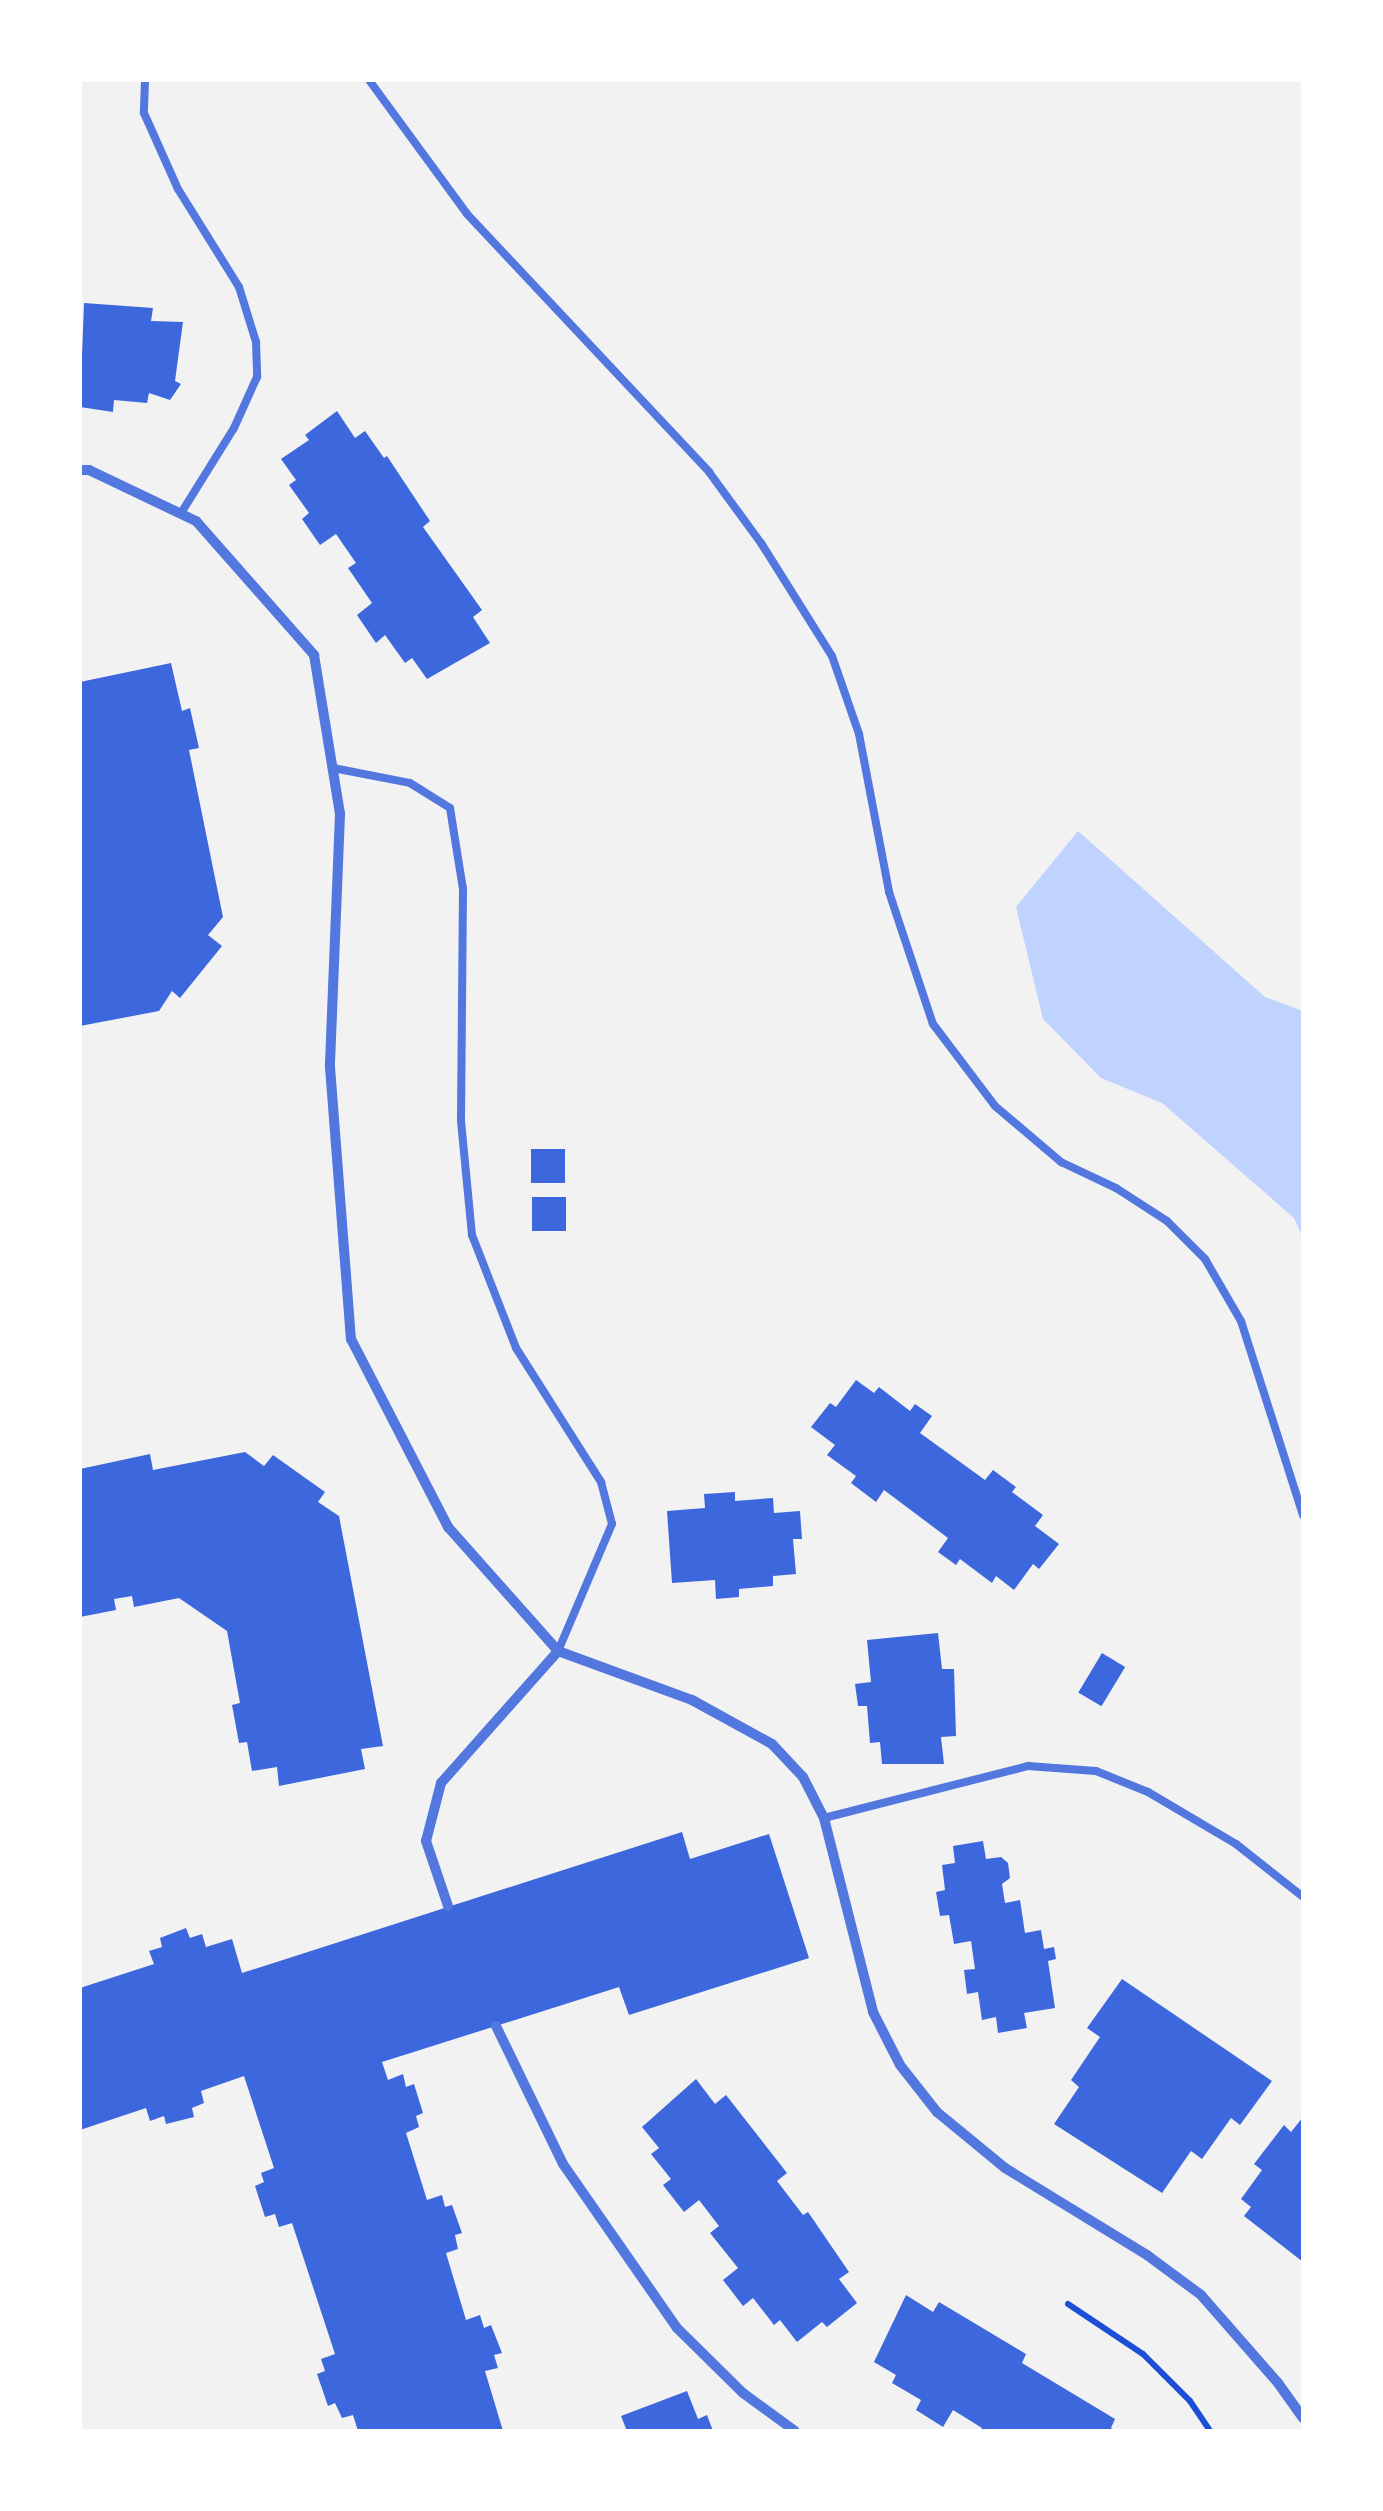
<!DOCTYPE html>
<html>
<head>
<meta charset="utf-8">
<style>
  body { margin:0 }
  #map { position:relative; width:1383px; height:2511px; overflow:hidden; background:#f2f2f2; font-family:Ubuntu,sans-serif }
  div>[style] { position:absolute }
  .water>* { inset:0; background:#bfd3fe }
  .building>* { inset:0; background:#3d67dc; transform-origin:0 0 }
  .path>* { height:6px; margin:-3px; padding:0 3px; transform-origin:3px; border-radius:3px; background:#1d4ed8 }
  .service>* { height:8px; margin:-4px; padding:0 4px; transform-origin:4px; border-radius:4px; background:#5277de }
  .minor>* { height:10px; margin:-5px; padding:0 5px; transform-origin:5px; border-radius:5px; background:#5277de }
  span { translate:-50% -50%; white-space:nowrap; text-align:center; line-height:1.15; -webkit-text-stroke:8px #fff; paint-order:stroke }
  .frame { position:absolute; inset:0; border:82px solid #fff; pointer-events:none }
</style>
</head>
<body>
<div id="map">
  <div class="water">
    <div style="clip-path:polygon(1078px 831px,1265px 997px,1303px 1011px,1303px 1238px,1294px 1218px,1162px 1103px,1101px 1078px,1043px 1019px,1016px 907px)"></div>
  </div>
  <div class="building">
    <div style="clip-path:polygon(84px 303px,153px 308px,151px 321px,183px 322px,175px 381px,181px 384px,170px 400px,149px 393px,147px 403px,114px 400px,113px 412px,80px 407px)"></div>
    <div style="clip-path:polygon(337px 411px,355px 438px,365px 431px,384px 458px,387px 456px,430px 521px,423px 527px,482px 610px,473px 617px,490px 643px,427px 679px,412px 658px,405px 663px,385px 635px,376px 643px,357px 615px,372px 603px,348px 568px,356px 563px,336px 534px,320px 545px,302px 519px,309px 513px,289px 485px,296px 480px,281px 459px,309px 440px,305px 435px)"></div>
    <div style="clip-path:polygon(171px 663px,182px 711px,190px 708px,199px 748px,189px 750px,223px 917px,208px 935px,222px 946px,180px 998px,172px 991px,159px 1011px,80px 1026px,80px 682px)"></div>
    <div style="left:531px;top:1149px;width:34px;height:34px"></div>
    <div style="left:532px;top:1197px;width:34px;height:34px"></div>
    <div style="clip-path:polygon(856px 1380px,874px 1393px,879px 1387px,910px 1411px,915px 1404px,932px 1416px,920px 1433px,985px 1480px,993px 1470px,1016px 1487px,1012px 1492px,1043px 1515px,1035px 1526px,1059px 1544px,1039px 1569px,1033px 1564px,1014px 1590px,996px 1576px,992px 1583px,960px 1559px,956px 1565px,938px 1552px,948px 1538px,884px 1490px,876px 1502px,851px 1483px,856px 1476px,827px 1455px,835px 1445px,811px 1427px,830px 1403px,836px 1407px)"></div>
    <div style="clip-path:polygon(245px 1452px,264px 1466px,273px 1455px,325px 1492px,318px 1502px,339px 1516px,383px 1746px,361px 1749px,365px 1769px,279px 1786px,277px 1767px,252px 1771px,247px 1742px,239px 1743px,232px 1705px,240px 1703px,227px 1631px,179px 1598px,134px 1607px,132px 1596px,114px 1599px,116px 1610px,80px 1617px,80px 1469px,150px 1454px,153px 1470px)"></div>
    <div style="clip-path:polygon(735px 1492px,735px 1501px,773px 1498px,774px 1513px,800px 1511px,802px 1539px,793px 1539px,796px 1574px,773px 1576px,773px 1586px,739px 1589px,739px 1597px,716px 1599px,715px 1580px,672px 1583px,667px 1511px,705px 1508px,704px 1494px)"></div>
    <div style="clip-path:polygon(938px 1633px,942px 1669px,954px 1669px,956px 1736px,941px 1737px,944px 1764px,882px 1764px,880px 1742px,870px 1743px,867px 1706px,858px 1706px,855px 1684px,871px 1682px,867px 1640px)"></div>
    <div style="left:1102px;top:1653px;width:27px;height:46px;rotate:31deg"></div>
    <div style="clip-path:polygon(682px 1832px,690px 1859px,769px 1834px,809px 1958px,629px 2015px,619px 1987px,382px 2062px,388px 2080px,403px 2074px,406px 2087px,414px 2084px,423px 2113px,416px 2116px,419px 2127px,406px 2133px,427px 2200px,442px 2195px,445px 2207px,452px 2205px,462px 2233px,455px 2235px,458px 2249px,446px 2253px,466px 2320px,480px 2315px,484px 2328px,491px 2325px,502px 2353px,494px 2355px,498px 2368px,485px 2371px,503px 2431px,358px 2431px,353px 2415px,342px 2418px,335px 2403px,328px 2406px,317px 2374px,325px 2371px,321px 2359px,335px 2354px,292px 2223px,279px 2227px,275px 2214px,265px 2217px,255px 2186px,264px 2182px,261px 2173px,274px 2168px,244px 2076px,201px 2091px,204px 2103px,192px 2108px,194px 2117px,166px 2124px,164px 2116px,150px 2121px,146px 2108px,80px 2130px,80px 1988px,154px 1964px,149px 1951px,162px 1947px,160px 1938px,186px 1928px,190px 1938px,202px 1934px,206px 1947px,232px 1939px,242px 1973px)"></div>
    <div style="clip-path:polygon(983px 1841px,986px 1859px,1001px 1857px,1008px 1863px,1010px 1878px,1002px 1884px,1005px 1903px,1020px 1900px,1025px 1933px,1041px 1930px,1044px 1949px,1054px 1947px,1056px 1959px,1048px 1961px,1055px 2008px,1024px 2013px,1027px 2028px,998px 2033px,996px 2017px,982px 2020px,978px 1992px,967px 1994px,964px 1970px,975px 1969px,971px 1941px,954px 1944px,949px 1915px,940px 1916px,936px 1892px,945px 1890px,942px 1865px,955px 1863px,953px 1846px)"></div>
    <div style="clip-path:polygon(1122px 1979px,1272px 2081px,1240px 2125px,1231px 2118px,1202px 2159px,1191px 2151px,1162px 2193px,1054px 2124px,1079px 2087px,1071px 2080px,1100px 2037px,1087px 2028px)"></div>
    <div style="clip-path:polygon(696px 2079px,715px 2104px,726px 2095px,787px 2173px,777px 2181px,803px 2215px,808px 2212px,849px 2272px,839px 2279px,857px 2303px,827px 2327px,822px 2322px,797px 2342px,780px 2320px,774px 2325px,753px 2298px,743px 2306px,723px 2280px,738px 2268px,710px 2233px,719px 2226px,699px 2200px,684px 2212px,663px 2185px,671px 2179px,651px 2154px,659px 2148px,642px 2127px)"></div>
    <div style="clip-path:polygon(1303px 2117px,1303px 2262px,1244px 2216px,1251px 2207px,1241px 2199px,1262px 2170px,1254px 2164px,1284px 2125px,1291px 2132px)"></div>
    <div style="clip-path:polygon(906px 2295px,933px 2312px,939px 2302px,1026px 2354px,1022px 2363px,1115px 2419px,1111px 2428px,1116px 2431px,980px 2431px,982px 2428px,953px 2410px,943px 2427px,916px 2410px,921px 2400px,892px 2383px,896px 2375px,874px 2362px)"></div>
    <div style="clip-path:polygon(687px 2391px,698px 2419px,707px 2415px,713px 2431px,627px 2431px,621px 2416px)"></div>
  </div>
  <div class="path">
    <div style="left:1068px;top:2304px;width:90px;rotate:33.7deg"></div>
    <div style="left:1143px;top:2354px;width:66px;rotate:45deg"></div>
    <div style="left:1190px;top:2401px;width:36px;rotate:56deg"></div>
  </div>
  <div class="service">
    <div style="left:145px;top:80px;width:33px;rotate:92deg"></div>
    <div style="left:144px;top:113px;width:83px;rotate:65.9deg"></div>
    <div style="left:178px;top:189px;width:115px;rotate:58.1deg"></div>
    <div style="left:239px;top:287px;width:58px;rotate:72.8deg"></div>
    <div style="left:256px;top:342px;width:35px;rotate:88deg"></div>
    <div style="left:257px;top:377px;width:56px;rotate:114.3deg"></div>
    <div style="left:234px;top:428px;width:100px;rotate:121.9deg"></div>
    <div style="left:369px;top:80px;width:166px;rotate:53.8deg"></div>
    <div style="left:467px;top:214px;width:354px;rotate:46.8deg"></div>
    <div style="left:709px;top:472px;width:88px;rotate:53.8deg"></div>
    <div style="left:761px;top:543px;width:133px;rotate:57.9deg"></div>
    <div style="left:832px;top:656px;width:83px;rotate:70.9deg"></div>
    <div style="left:859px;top:734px;width:161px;rotate:79.2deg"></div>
    <div style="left:889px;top:892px;width:139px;rotate:71.6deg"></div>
    <div style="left:933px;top:1024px;width:103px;rotate:52.9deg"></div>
    <div style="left:995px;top:1106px;width:87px;rotate:40.3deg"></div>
    <div style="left:1061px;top:1162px;width:61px;rotate:25.3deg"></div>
    <div style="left:1116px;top:1188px;width:61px;rotate:32.9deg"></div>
    <div style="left:1167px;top:1221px;width:54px;rotate:45deg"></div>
    <div style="left:1205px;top:1259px;width:72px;rotate:59.9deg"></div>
    <div style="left:1241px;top:1321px;width:204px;rotate:72.3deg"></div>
    <div style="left:333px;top:768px;width:78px;rotate:11deg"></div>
    <div style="left:410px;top:783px;width:47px;rotate:32deg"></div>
    <div style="left:450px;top:808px;width:82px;rotate:80.9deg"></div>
    <div style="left:463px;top:889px;width:232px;rotate:90.5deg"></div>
    <div style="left:461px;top:1121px;width:115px;rotate:84.5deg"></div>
    <div style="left:472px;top:1235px;width:121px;rotate:68.7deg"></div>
    <div style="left:516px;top:1348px;width:159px;rotate:57.6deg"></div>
    <div style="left:601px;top:1482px;width:43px;rotate:75.3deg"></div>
    <div style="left:612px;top:1524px;width:138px;rotate:113deg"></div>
    <div style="left:824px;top:1818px;width:211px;rotate:-14.3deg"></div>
    <div style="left:1028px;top:1766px;width:68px;rotate:4.2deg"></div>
    <div style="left:1096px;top:1771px;width:56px;rotate:22deg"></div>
    <div style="left:1148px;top:1792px;width:102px;rotate:30.6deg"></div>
    <div style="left:1236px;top:1844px;width:85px;rotate:38.3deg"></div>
  </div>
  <div class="minor">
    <div style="left:80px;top:470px;width:9px"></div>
    <div style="left:89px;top:470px;width:119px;rotate:25.5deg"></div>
    <div style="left:196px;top:521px;width:179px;rotate:48.6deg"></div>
    <div style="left:314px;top:655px;width:161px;rotate:80.7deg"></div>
    <div style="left:340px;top:814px;width:253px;rotate:92.3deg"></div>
    <div style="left:330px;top:1067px;width:273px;rotate:85.6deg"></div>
    <div style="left:351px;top:1339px;width:212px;rotate:62.7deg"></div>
    <div style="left:448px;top:1527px;width:166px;rotate:48.4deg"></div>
    <div style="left:558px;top:1651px;width:143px;rotate:20.1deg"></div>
    <div style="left:692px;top:1700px;width:91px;rotate:28.8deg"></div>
    <div style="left:772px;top:1744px;width:45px;rotate:46.8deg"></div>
    <div style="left:803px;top:1777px;width:46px;rotate:62.9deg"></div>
    <div style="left:824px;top:1818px;width:200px;rotate:75.8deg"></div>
    <div style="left:873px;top:2012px;width:59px;rotate:63deg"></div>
    <div style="left:900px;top:2065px;width:60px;rotate:51.8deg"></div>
    <div style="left:937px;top:2112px;width:88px;rotate:39.5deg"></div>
    <div style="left:1005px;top:2168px;width:167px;rotate:31.5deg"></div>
    <div style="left:1147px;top:2255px;width:67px;rotate:36.5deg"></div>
    <div style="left:1201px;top:2295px;width:117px;rotate:48.8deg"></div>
    <div style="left:1278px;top:2383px;width:43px;rotate:54.5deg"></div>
    <div style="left:448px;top:1906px;width:69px;rotate:-108.7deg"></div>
    <div style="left:426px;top:1841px;width:60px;rotate:-75.5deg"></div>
    <div style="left:441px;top:1783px;width:176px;rotate:-48.4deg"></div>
    <div style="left:496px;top:2026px;width:153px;rotate:64.1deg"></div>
    <div style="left:563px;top:2164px;width:200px;rotate:55.2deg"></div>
    <div style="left:677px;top:2328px;width:93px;rotate:44.6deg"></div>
    <div style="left:743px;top:2393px;width:64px;rotate:36.2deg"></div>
  </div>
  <div class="frame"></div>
</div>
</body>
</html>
